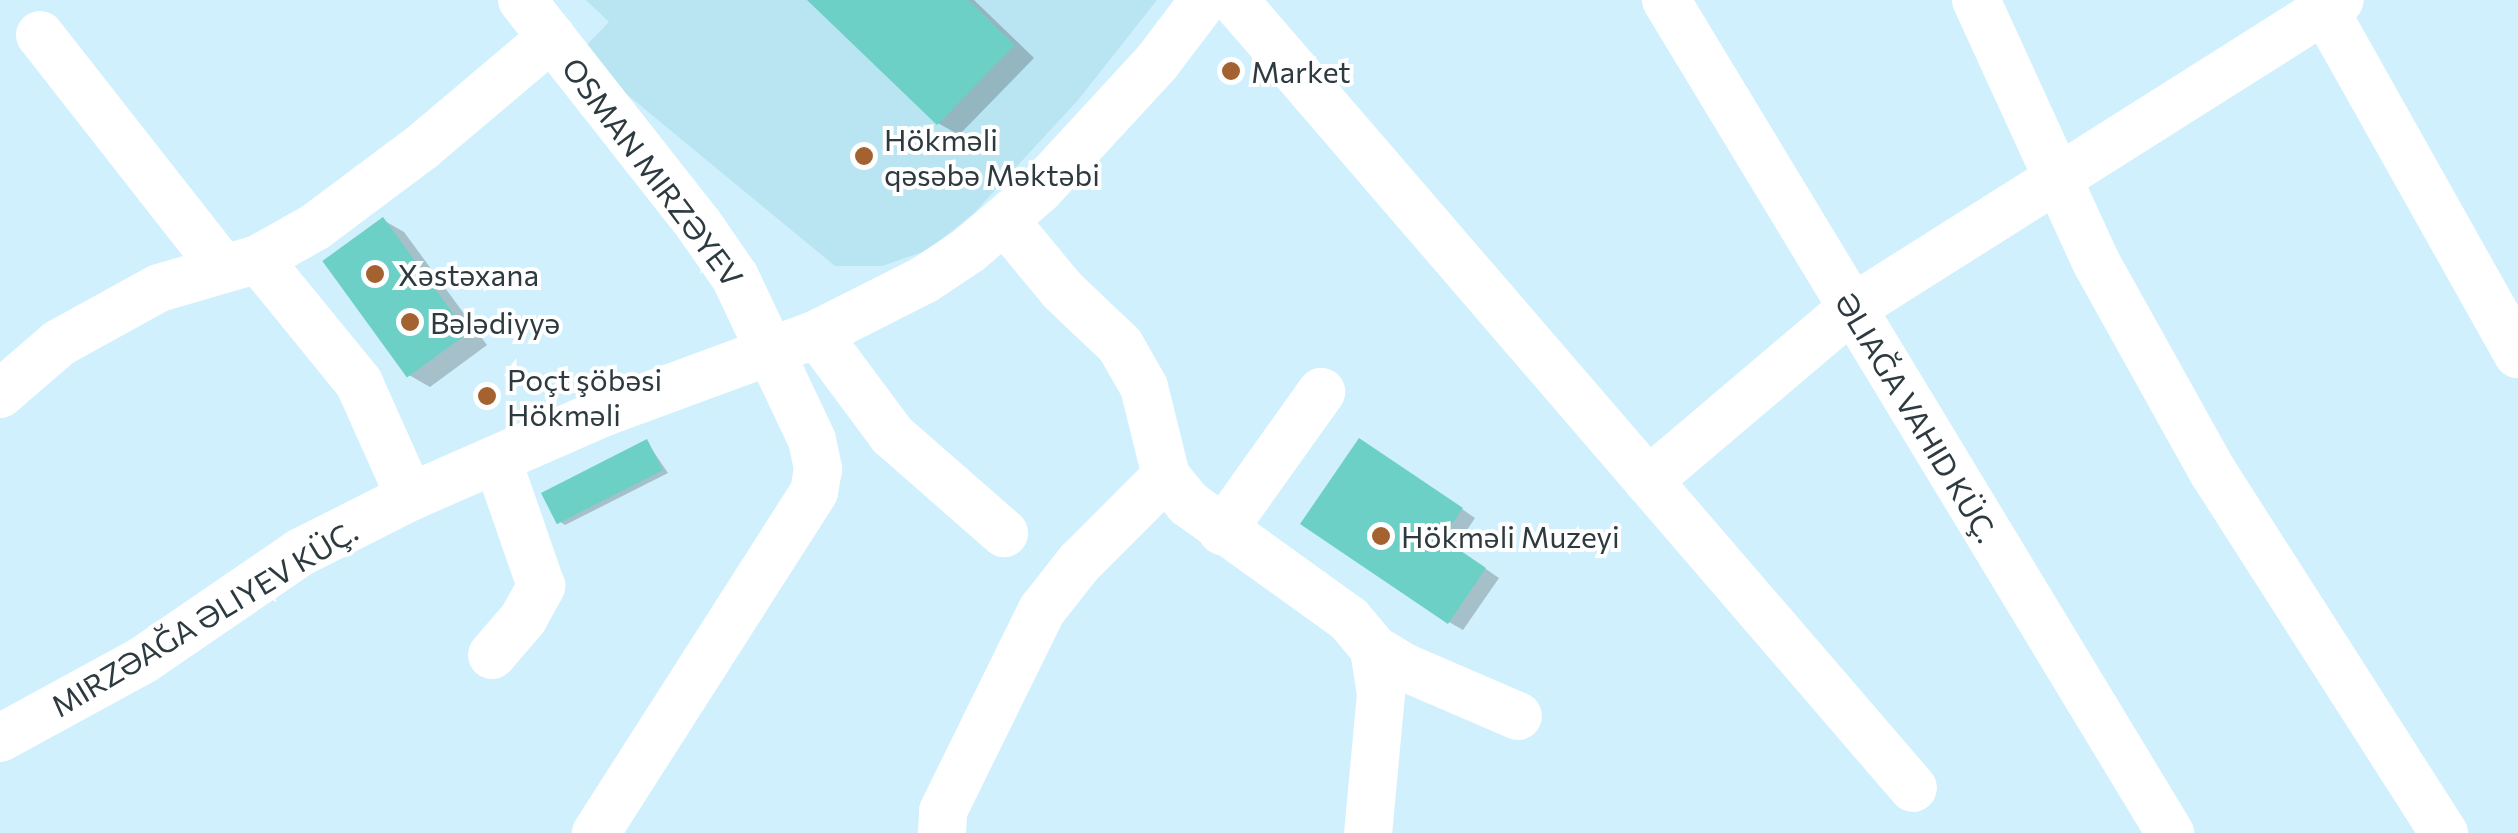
<!DOCTYPE html>
<html>
<head>
<meta charset="utf-8">
<style>
  body { margin:0 }
  #map { position:relative; width:2518px; height:833px; overflow:hidden; background:#cff0fc; font-family:Commissioner,sans-serif }
  div>[style] { position:absolute }
  .built>* { inset:0; background:#b9e4f1 }
  .shadow>* { inset:0; background:#0003 }
  .building>* { inset:0; background:#6dd0c6; transform-origin:0 0 }
  .minor>* { height:48px; margin:-24px; padding:0 24px; transform-origin:24px; border-radius:24px; background:#fff }
  .dots>* { width:28px; height:28px; translate:-50% -50%; box-sizing:border-box; border:5px solid #fff; border-radius:50% }
  span { translate:-50% -50%; white-space:nowrap; text-align:center; line-height:1.15; -webkit-text-stroke:8px #fff; paint-order:stroke }
  .poi-label { font-size:30px; color:#2d3a3f }
  .left { translate:0 -50%; text-align:left }
  .street-label { font-size:30px; color:#2d3a3f }
</style>
</head>
<body>
<div id="map">
  <div class="built">
    <div style="clip-path:polygon(586px 0,1157px 0,1078px 100px,974px 213px,928px 250px,882px 266px,835px 266px,578px 54px,609px 22px)"></div>
  </div>
  <div class="shadow">
    <div style="clip-path:polygon(811px 0,974px 0,1034px 58px,959px 135px,938px 123px)"></div>
    <div style="clip-path:polygon(383px 220px,404px 232px,487px 345px,430px 387px,409px 375px)"></div>
    <div style="clip-path:polygon(647px 442px,668px 473px,565px 525px,559px 521px)"></div>
    <div style="clip-path:polygon(1374px 449px,1475px 518px,1455px 548px,1499px 578px,1463px 630px,1449px 622px)"></div>
  </div>
  <div class="building">
    <div style="clip-path:polygon(807px 0,968px 0,1015px 45px,937px 125px)"></div>
    <div style="left:383px;top:217px;width:144px;height:75px;rotate:54deg"></div>
    <div style="clip-path:polygon(1359px 438px,1463px 508px,1442px 538px,1486px 568px,1448px 624px,1300px 524px)"></div>
    <div style="left:647px;top:439px;width:35px;height:119px;rotate:63deg"></div>
  </div>
  <div class="minor">
    <div style="left:522px;top:0;width:286px;rotate:51.8deg"></div>
    <div style="left:699px;top:225px;width:63px;rotate:55.3deg"></div>
    <div style="left:735px;top:277px;width:180px;rotate:64.7deg"></div>
    <div style="left:812px;top:440px;width:30px;rotate:78deg"></div>
    <div style="left:818px;top:469px;width:23px;rotate:100deg"></div>
    <div style="left:814px;top:492px;width:405px;rotate:122.6deg"></div>
    <div style="left:1234px;top:0;width:1040px;rotate:49.25deg"></div>
    <div style="left:1666px;top:0;width:974px;rotate:58.82deg"></div>
    <div style="left:1976px;top:0;width:288px;rotate:65.4deg"></div>
    <div style="left:2096px;top:262px;width:240px;rotate:60.9deg"></div>
    <div style="left:2213px;top:472px;width:429px;rotate:57.4deg"></div>
    <div style="left:2319px;top:0;width:406px;rotate:60.7deg"></div>
    <div style="left:40px;top:35px;width:295px;rotate:51.9deg"></div>
    <div style="left:1005px;top:221px;width:89px;rotate:50.4deg"></div>
    <div style="left:1062px;top:290px;width:80px;rotate:43.5deg"></div>
    <div style="left:1120px;top:345px;width:48px;rotate:60.3deg"></div>
    <div style="left:1144px;top:387px;width:92px;rotate:76.1deg"></div>
    <div style="left:1166px;top:476px;width:36px;rotate:51deg"></div>
    <div style="left:1189px;top:504px;width:197px;rotate:35.7deg"></div>
    <div style="left:1349px;top:619px;width:39px;rotate:50deg"></div>
    <div style="left:1374px;top:649px;width:46px;rotate:81.2deg"></div>
    <div style="left:1381px;top:694px;width:140px;rotate:95.3deg"></div>
    <div style="left:258px;top:259px;width:160px;rotate:50.8deg"></div>
    <div style="left:359px;top:383px;width:125px;rotate:65.9deg"></div>
    <div style="left:817px;top:334px;width:126px;rotate:53.4deg"></div>
    <div style="left:892px;top:435px;width:149px;rotate:41.2deg"></div>
    <div style="left:0;top:394px;width:78px;rotate:-40.8deg"></div>
    <div style="left:59px;top:343px;width:114px;rotate:-28.8deg"></div>
    <div style="left:159px;top:288px;width:103px;rotate:-16.3deg"></div>
    <div style="left:258px;top:259px;width:65px;rotate:-29.3deg"></div>
    <div style="left:315px;top:227px;width:134px;rotate:-36.8deg"></div>
    <div style="left:422px;top:147px;width:170px;rotate:-40.2deg"></div>
    <div style="left:1648px;top:481px;width:266px;rotate:-40.3deg"></div>
    <div style="left:1851px;top:309px;width:578px;rotate:-32.29deg"></div>
    <div style="left:1222px;top:531px;width:171px;rotate:-54.5deg"></div>
    <div style="left:1374px;top:649px;width:35px;rotate:31deg"></div>
    <div style="left:1404px;top:667px;width:124px;rotate:23.3deg"></div>
    <div style="left:492px;top:655px;width:48px;rotate:-49.3deg"></div>
    <div style="left:523px;top:619px;width:38px;rotate:-61deg"></div>
    <div style="left:541px;top:586px;width:134px;rotate:-109.1deg"></div>
    <div style="left:0;top:738px;width:163px;rotate:-28.6deg"></div>
    <div style="left:143px;top:660px;width:191px;rotate:-34.4deg"></div>
    <div style="left:301px;top:552px;width:122px;rotate:-26.8deg"></div>
    <div style="left:410px;top:497px;width:213px;rotate:-23.6deg"></div>
    <div style="left:605px;top:412px;width:226px;rotate:-20.2deg"></div>
    <div style="left:817px;top:334px;width:120px;rotate:-26.8deg"></div>
    <div style="left:924px;top:280px;width:54px;rotate:-33.7deg"></div>
    <div style="left:969px;top:250px;width:92px;rotate:-40.6deg"></div>
    <div style="left:1039px;top:190px;width:174px;rotate:-47.3deg"></div>
    <div style="left:1157px;top:62px;width:78px;rotate:-52.8deg"></div>
    <div style="left:942px;top:833px;width:22px;rotate:-87deg"></div>
    <div style="left:943px;top:811px;width:224px;rotate:-63.8deg"></div>
    <div style="left:1042px;top:610px;width:60px;rotate:-51.8deg"></div>
    <div style="left:1079px;top:563px;width:123px;rotate:-45deg"></div>
  </div>
  <div class="dots">
    <div style="left:1231px;top:71px;background:#a56231"></div>
    <div style="left:864px;top:156px;background:#a56231"></div>
    <div style="left:375px;top:274px;background:#a56231"></div>
    <div style="left:410px;top:322px;background:#a56231"></div>
    <div style="left:487px;top:396px;background:#a56231"></div>
    <div style="left:1381px;top:536px;background:#a56231"></div>
  </div>
  <div class="poi-label">
    <span class="left" style="left:1251px;top:71px">Market</span>
    <span class="left" style="left:884px;top:156px">Hökməli<br>qəsəbə Məktəbi</span>
    <span class="left" style="left:398px;top:274px">Xəstəxana</span>
    <span class="left" style="left:430px;top:322px">Bələdiyyə</span>
    <span class="left" style="left:507px;top:396px">Poçt şöbəsi<br>Hökməli</span>
    <span class="left" style="left:1401px;top:536px">Hökməli Muzeyi</span>
  </div>
  <div class="street-label">
    <span style="left:653px;top:172px;rotate:53deg">OSMAN MIRZƏYEV</span>
    <span style="left:1917px;top:417px;rotate:59deg">ƏLIAĞA VAHID KÜÇ.</span>
    <span style="left:204px;top:618px;rotate:-31deg">MIRZƏAĞA ƏLIYEV KÜÇ.</span>
  </div>
</div>
</body>
</html>
